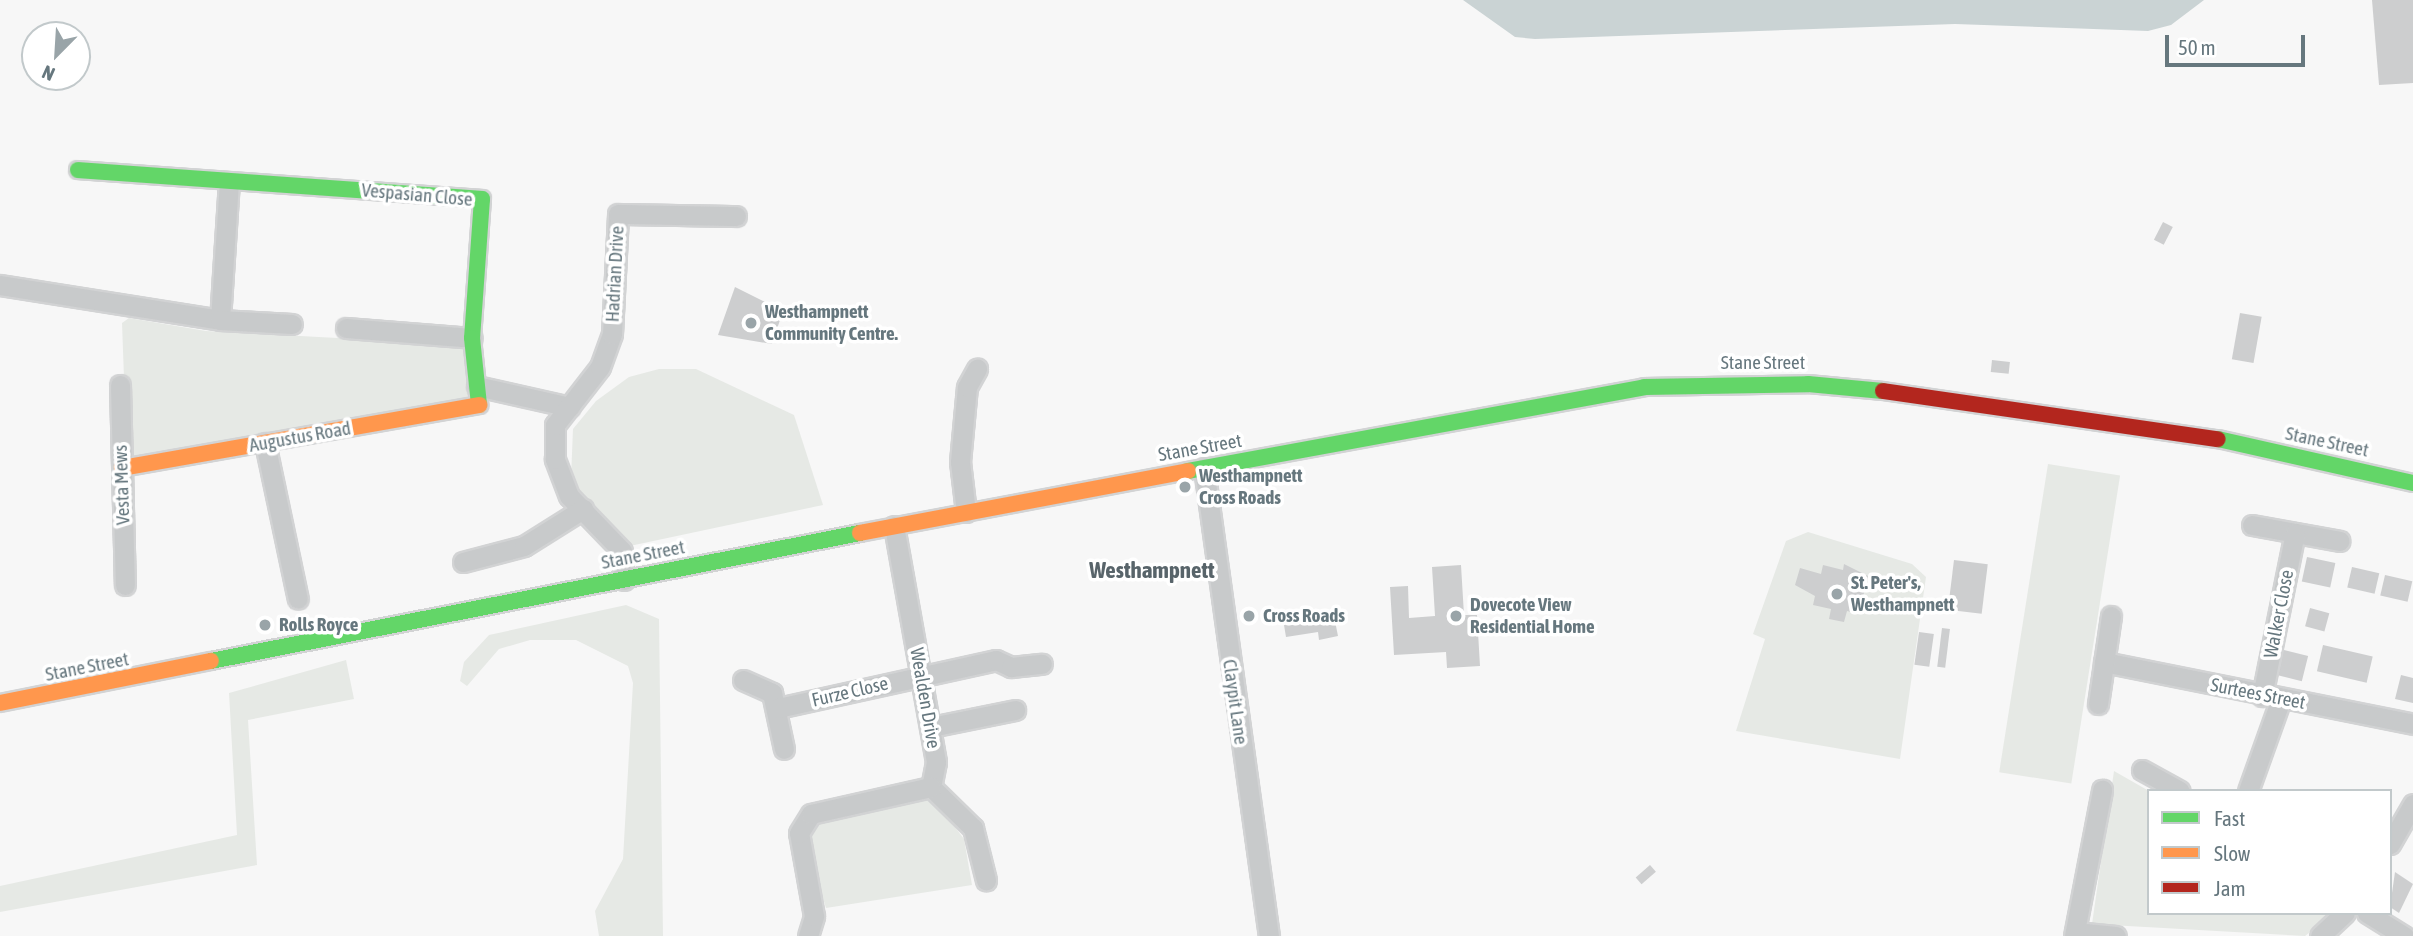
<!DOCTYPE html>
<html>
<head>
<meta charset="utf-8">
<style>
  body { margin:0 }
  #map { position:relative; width:2413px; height:936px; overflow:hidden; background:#f7f7f7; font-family:"Asap Condensed",sans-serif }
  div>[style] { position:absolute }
  .green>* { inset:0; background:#e6e9e5; transform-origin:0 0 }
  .water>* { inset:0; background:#cad3d4 }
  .building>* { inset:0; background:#cdcecf; transform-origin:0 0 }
  .roads { filter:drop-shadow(2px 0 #d2d3d4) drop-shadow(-2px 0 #d2d3d4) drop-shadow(0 2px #d2d3d4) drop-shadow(0 -2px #d2d3d4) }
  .street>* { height:19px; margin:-9.5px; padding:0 9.5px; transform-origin:9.5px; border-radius:9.5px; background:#c8cacb }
  .fast>* { height:16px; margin:-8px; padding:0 8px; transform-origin:8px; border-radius:8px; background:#63d668 }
  .slow>* { height:16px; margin:-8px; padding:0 8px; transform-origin:8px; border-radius:8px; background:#ff974d }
  .jam>* { height:16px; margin:-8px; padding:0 8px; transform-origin:8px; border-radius:8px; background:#b3261e }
  .dots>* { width:19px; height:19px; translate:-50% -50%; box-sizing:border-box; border:4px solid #fff; border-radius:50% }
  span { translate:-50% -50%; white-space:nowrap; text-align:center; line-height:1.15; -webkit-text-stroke:7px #fff; paint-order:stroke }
  .street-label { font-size:19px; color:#66777e }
  .poi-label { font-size:19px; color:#66777e; font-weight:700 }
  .left { translate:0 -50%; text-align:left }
  .quarter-label { font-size:23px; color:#58646a; font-weight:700 }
  .legend { position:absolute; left:2147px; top:789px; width:245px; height:126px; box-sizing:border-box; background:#fff; border:2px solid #c2c9cb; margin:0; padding:9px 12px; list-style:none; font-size:21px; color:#66777e }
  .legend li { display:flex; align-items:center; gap:14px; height:35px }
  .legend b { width:35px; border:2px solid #c2c9cb }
  .north { position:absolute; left:21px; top:21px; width:70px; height:70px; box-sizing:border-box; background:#fff; border:2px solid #c2c9cb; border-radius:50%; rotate:204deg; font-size:19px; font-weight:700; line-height:28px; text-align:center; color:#66777e }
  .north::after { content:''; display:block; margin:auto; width:24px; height:32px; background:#99a4a8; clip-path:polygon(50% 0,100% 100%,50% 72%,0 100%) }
  .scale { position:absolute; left:2165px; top:35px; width:140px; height:32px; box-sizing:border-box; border:4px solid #66777e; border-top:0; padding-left:9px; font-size:21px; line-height:24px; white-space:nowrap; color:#66777e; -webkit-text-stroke:5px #fff; paint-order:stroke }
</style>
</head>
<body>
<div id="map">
  <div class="green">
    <div style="clip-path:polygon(129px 318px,206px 331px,467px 345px,473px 403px,127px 461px,122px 323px)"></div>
    <div style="clip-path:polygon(659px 369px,696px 369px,794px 415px,823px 505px,625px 547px,580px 499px,571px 478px,573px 429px,596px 401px,629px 377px)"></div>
    <div style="left:2048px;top:464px;width:73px;height:312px;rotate:9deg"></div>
    <div style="clip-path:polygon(1808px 532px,1912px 564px,1926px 577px,1900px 759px,1736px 731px,1765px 639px,1753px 634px,1786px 541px)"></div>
    <div style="clip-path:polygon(626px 605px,659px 619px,663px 936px,599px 936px,595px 911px,623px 859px,633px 683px,628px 666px,576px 640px,530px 640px,499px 649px,467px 686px,460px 681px,464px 662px,489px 635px)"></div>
    <div style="clip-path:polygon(346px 660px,354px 699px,248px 720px,257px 865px,0 912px,0 886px,237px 835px,229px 693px)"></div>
    <div style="clip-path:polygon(2114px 771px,2149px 791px,2149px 913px,2335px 913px,2305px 936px,2092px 924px)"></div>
    <div style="clip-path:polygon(921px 796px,935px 801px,964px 839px,972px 885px,826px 908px,807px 847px,816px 824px,828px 816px)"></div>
  </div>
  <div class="water">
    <div style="clip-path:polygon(1463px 0,2204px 0,2171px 25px,2148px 31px,1955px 24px,1535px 39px,1515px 37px)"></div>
  </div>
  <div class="building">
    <div style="clip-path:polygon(2372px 0,2413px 0,2413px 83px,2379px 85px)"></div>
    <div style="left:2163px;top:222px;width:11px;height:20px;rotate:27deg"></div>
    <div style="clip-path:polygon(735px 287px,783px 311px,772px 344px,718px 335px)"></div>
    <div style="left:2240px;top:313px;width:22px;height:47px;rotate:10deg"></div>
    <div style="left:1992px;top:360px;width:18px;height:12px;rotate:6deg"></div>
    <div style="left:2307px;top:557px;width:29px;height:25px;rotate:12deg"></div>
    <div style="left:1954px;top:560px;width:34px;height:50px;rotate:7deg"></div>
    <div style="clip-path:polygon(1844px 564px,1868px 576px,1859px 614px,1847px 611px,1844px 622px,1829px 619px,1831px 609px,1813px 605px,1815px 596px,1795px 585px,1800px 568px,1821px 574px,1823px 565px,1843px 570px)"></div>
    <div style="clip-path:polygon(1461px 565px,1464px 615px,1477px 615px,1480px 666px,1447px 668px,1446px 652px,1394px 655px,1390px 587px,1408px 586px,1409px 618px,1435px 616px,1432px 567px)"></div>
    <div style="left:2352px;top:567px;width:28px;height:21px;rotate:13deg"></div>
    <div style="left:2385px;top:575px;width:28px;height:21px;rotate:13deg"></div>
    <div style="left:2310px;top:608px;width:20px;height:19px;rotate:15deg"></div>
    <div style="clip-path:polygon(1333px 611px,1338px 636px,1319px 640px,1318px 632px,1286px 637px,1283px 619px)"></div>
    <div style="left:1942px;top:628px;width:8px;height:39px;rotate:7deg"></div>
    <div style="left:1919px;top:632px;width:15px;height:33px;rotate:8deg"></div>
    <div style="left:2323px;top:645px;width:51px;height:27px;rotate:13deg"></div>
    <div style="left:2280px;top:649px;width:29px;height:26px;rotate:14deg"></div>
    <div style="clip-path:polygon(2401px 675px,2413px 678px,2413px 703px,2395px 699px)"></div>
    <div style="left:1650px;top:865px;width:9px;height:19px;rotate:49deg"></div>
    <div style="clip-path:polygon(2395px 872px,2413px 884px,2399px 913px,2390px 907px)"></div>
  </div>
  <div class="roads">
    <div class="street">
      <div style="left:0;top:285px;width:223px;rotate:9deg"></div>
      <div style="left:220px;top:320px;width:138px;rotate:-86.3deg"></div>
      <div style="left:220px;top:320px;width:72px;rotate:3.2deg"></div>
      <div style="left:346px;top:328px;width:126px;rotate:4.5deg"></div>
      <div style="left:120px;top:385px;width:200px;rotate:88.6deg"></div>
      <div style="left:477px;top:386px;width:95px;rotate:12.7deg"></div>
      <div style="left:265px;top:443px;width:159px;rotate:78.1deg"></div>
      <div style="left:1204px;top:468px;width:472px;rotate:82.1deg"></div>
      <div style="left:966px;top:512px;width:50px;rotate:-96.8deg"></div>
      <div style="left:960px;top:462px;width:75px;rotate:-84.7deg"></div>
      <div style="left:967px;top:387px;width:21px;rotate:-61deg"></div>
      <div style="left:2252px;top:525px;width:89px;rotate:10.3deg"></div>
      <div style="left:894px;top:526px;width:240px;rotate:79.9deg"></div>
      <div style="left:936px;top:762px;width:25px;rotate:101deg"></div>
      <div style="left:463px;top:562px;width:63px;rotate:-14.7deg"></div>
      <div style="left:524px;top:546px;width:70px;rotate:-32.1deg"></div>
      <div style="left:624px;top:580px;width:29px;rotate:-94deg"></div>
      <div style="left:622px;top:551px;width:76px;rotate:-133.9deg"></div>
      <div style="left:569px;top:496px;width:40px;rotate:-111deg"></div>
      <div style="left:555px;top:459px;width:34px;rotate:-90deg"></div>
      <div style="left:555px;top:425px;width:73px;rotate:-52.2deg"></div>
      <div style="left:600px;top:367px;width:35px;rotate:-70deg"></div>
      <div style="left:612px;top:334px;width:120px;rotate:-87.1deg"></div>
      <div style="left:618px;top:214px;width:118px;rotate:1deg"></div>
      <div style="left:2104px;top:662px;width:315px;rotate:11.3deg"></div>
      <div style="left:743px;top:680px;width:32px;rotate:24deg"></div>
      <div style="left:772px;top:693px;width:57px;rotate:77.9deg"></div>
      <div style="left:2262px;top:696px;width:166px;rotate:-78.6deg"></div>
      <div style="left:2098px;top:704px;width:89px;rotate:-81.6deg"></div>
      <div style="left:778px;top:708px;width:223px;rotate:-12.4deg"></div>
      <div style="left:996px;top:660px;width:17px;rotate:25deg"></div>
      <div style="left:1011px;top:667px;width:31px;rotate:-6deg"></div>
      <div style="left:931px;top:727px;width:86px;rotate:-11.4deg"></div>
      <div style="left:2142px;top:770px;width:43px;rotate:28.9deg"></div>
      <div style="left:931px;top:787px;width:59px;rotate:44.3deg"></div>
      <div style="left:973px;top:828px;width:54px;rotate:76deg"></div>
      <div style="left:2248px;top:791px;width:98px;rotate:-70.3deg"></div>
      <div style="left:2390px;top:844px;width:46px;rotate:-60.1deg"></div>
      <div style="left:2367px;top:913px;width:44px;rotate:31.9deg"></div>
      <div style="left:2075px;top:932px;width:41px;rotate:5.6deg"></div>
      <div style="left:808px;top:936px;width:21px;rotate:-73deg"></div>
      <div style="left:814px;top:916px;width:84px;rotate:-100.2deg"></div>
      <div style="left:799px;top:833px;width:22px;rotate:-58deg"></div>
      <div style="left:811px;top:814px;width:123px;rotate:-12.7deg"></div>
      <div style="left:2074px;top:936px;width:149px;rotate:-79.1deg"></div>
      <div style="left:2320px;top:936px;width:34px;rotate:-43deg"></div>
    </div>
    <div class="fast">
      <div style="left:78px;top:170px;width:405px;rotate:4.1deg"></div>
      <div style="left:482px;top:199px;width:139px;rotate:94.1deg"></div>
      <div style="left:472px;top:338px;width:67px;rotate:84deg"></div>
      <div style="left:2218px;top:439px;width:200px;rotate:12.7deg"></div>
      <div style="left:1188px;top:471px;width:464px;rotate:-10.4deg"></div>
      <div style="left:1644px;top:387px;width:164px;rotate:-1deg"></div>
      <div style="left:1808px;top:384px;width:75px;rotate:5.3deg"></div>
      <div style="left:211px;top:661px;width:662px;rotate:-11.16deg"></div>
    </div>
    <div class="slow">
      <div style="left:122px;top:468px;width:363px;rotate:-10deg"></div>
      <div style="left:860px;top:533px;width:334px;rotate:-10.7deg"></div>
      <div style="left:0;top:703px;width:215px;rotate:-11.3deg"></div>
    </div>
    <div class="jam">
      <div style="left:1883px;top:391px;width:338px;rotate:8.2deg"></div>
    </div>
  </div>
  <div class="dots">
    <div style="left:751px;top:323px;background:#99a4a8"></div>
    <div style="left:1185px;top:487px;background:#99a4a8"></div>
    <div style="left:1837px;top:594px;background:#99a4a8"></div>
    <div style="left:1249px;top:616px;background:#99a4a8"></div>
    <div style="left:1456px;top:616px;background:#99a4a8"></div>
    <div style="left:265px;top:625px;background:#99a4a8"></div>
  </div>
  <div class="street-label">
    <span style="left:417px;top:195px;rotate:5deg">Vespasian Close</span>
    <span style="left:615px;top:274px;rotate:-87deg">Hadrian Drive</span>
    <span style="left:1763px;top:363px">Stane Street</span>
    <span style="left:300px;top:437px;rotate:-10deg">Augustus Road</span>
    <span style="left:2327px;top:442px;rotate:12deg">Stane Street</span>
    <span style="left:1200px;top:448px;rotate:-10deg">Stane Street</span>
    <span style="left:122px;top:485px;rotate:-92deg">Vesta Mews</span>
    <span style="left:643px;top:555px;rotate:-11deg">Stane Street</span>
    <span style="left:2279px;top:614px;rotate:-79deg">Walker Close</span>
    <span style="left:87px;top:667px;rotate:-11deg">Stane Street</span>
    <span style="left:850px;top:692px;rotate:-13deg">Furze Close</span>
    <span style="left:2258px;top:694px;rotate:11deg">Surtees Street</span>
    <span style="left:925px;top:698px;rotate:80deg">Wealden Drive</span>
    <span style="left:1235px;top:702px;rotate:82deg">Claypit Lane</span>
  </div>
  <div class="poi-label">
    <span class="left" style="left:765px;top:323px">Westhampnett<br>Community Centre.</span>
    <span class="left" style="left:1199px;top:487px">Westhampnett<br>Cross Roads</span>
    <span class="left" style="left:1851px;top:594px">St. Peter's,<br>Westhampnett</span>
    <span class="left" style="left:1470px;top:616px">Dovecote View<br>Residential Home</span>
    <span class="left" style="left:1263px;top:616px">Cross Roads</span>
    <span class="left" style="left:279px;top:625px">Rolls Royce</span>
  </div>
  <div class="quarter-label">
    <span style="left:1152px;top:570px">Westhampnett</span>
  </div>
  <ul class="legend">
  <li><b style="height:9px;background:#63d668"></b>Fast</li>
  <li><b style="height:9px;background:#ff974d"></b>Slow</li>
  <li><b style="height:9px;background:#b3261e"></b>Jam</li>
  </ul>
  <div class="north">N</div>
  <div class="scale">50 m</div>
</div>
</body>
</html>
